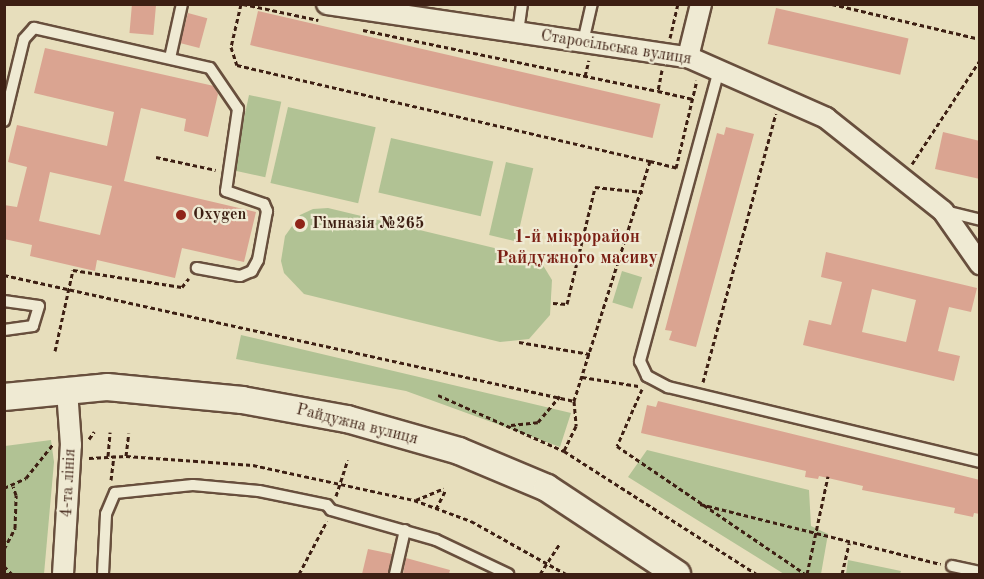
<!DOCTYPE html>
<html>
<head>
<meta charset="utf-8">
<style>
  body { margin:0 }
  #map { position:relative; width:984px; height:579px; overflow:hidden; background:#e7debc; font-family:"Old Standard TT",serif }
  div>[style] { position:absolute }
  .green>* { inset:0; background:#b1c294; transform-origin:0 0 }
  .building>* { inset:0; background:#daa491; transform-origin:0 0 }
  .path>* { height:3px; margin-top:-1.5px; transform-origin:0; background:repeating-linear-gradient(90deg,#3d1f13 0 4.5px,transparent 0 7.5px) }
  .roads { filter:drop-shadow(2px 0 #684f3d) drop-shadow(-2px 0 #684f3d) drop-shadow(0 2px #684f3d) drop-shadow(0 -2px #684f3d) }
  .service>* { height:10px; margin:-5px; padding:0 5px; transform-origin:5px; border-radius:5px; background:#efead3 }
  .minor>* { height:20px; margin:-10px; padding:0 10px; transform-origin:10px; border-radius:10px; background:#efead3 }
  .tertiary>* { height:26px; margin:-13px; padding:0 13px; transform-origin:13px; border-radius:13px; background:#efead3 }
  .dots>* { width:16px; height:16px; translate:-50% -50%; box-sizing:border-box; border:3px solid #efead3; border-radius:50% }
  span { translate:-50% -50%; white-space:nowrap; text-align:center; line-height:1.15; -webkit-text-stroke:4.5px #efead3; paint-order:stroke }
  .street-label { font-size:16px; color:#3d1f13 }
  .poi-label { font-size:16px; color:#3d1f13; font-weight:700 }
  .left { translate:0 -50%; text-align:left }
  .neighbourhood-label { font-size:18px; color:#7a1f14; font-weight:700 }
  .frame { position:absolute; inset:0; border:6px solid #3d1f13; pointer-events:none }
</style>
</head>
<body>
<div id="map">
  <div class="green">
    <div style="left:249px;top:95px;width:33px;height:77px;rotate:12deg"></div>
    <div style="left:288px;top:107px;width:90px;height:78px;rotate:13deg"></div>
    <div style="left:391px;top:138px;width:105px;height:56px;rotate:13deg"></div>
    <div style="left:506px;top:162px;width:28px;height:75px;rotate:13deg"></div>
    <div style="clip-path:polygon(328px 208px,532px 257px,541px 262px,552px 280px,550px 315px,529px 339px,500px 342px,304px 294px,284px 273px,281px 261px,285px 236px,300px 215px,313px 209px)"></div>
    <div style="left:622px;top:271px;width:21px;height:33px;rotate:17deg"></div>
    <div style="clip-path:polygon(241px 335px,571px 413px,560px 447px,406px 391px,236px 359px)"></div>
    <div style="clip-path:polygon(51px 440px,54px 462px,44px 574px,5px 574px,5px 446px)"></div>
    <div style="clip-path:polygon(647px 450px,809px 490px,811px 526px,828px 534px,821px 574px,784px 574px,628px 477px)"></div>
    <div style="clip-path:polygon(848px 560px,901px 571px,900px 574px,846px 574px)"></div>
  </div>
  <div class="building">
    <div style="left:132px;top:4px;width:24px;height:29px;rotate:5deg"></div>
    <div style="left:776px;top:8px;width:136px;height:37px;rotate:13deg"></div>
    <div style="left:258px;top:11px;width:413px;height:35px;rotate:13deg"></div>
    <div style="left:188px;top:13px;width:20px;height:31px;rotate:15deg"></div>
    <div style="clip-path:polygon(evenodd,45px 48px,214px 86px,218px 94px,208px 137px,184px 131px,186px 119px,141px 108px,124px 181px,256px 212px,244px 262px,182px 248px,175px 278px,97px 260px,95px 271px,30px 256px,32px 245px,4px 239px,4px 205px,17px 207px,27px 167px,8px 162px,17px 125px,107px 146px,114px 112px,34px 93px,45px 48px,50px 172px,112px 186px,100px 235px,39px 221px,50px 172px)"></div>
    <div style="clip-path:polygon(726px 127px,754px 134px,696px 347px,669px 340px,672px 331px,665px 330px,717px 133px,724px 135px)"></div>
    <div style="clip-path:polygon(943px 132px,980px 141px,980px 179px,935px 169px)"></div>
    <div style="clip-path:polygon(evenodd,826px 252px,977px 288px,971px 312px,949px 307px,938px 351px,960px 356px,954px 381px,803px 345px,809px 320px,831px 325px,842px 282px,821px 277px,826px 252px,872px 289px,916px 300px,906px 342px,862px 332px,872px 289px)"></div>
    <div style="clip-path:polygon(658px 401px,980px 480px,980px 514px,974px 513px,973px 517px,954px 513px,955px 508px,862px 490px,863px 486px,819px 476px,818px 479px,805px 477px,806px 471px,641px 433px,647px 405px,656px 407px)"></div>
    <div style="clip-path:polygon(368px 549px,392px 554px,388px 574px,362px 574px)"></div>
    <div style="clip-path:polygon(406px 558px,450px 570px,449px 574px,403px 574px)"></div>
  </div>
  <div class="path">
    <div style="left:241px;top:4px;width:44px;rotate:103.1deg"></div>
    <div style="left:231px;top:47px;width:19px;rotate:72deg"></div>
    <div style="left:237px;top:65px;width:424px;rotate:13.1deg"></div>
    <div style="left:650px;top:161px;width:252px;rotate:107.6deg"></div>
    <div style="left:574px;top:401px;width:25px;rotate:85deg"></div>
    <div style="left:576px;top:426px;width:28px;rotate:116deg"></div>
    <div style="left:243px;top:4px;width:77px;rotate:12deg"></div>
    <div style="left:832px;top:4px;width:152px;rotate:13.3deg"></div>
    <div style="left:363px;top:30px;width:301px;rotate:11.7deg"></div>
    <div style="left:670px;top:38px;width:35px;rotate:-77deg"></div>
    <div style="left:662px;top:70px;width:21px;rotate:101deg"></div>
    <div style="left:658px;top:91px;width:37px;rotate:13deg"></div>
    <div style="left:585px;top:76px;width:16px;rotate:-76deg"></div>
    <div style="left:156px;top:157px;width:61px;rotate:12.2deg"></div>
    <div style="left:650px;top:161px;width:29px;rotate:14deg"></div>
    <div style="left:912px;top:164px;width:124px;rotate:-56.8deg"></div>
    <div style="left:676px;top:168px;width:90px;rotate:-76.6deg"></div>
    <div style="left:4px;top:275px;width:584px;rotate:12.46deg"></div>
    <div style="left:553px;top:303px;width:14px;rotate:4deg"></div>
    <div style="left:567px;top:304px;width:120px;rotate:-76.5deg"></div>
    <div style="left:595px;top:187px;width:48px;rotate:5.9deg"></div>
    <div style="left:519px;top:342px;width:72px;rotate:9.6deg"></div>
    <div style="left:55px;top:351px;width:83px;rotate:-77.5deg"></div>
    <div style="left:73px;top:270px;width:110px;rotate:8.9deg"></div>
    <div style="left:182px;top:287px;width:11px;rotate:-52deg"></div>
    <div style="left:582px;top:377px;width:57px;rotate:9.1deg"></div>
    <div style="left:703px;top:382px;width:278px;rotate:-74.8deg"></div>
    <div style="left:642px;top:389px;width:62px;rotate:113.7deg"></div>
    <div style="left:617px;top:446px;width:226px;rotate:34.2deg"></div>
    <div style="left:438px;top:395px;width:138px;rotate:24deg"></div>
    <div style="left:564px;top:451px;width:228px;rotate:32.6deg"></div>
    <div style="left:511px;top:425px;width:27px;rotate:-6deg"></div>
    <div style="left:538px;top:422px;width:34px;rotate:-50deg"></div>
    <div style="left:89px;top:439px;width:9px;rotate:-54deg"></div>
    <div style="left:108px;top:456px;width:24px;rotate:-85deg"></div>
    <div style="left:126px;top:456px;width:23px;rotate:-83deg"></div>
    <div style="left:89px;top:458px;width:37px;rotate:-3deg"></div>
    <div style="left:126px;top:456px;width:127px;rotate:4.1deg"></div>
    <div style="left:253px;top:465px;width:165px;rotate:12.3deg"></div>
    <div style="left:414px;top:500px;width:61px;rotate:20.2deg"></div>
    <div style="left:471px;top:521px;width:109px;rotate:29.2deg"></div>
    <div style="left:111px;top:480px;width:25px;rotate:-83deg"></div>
    <div style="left:4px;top:488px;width:24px;rotate:-24deg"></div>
    <div style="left:26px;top:478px;width:43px;rotate:-51.5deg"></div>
    <div style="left:336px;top:496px;width:38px;rotate:-72deg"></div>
    <div style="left:416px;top:500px;width:30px;rotate:-23deg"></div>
    <div style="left:700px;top:504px;width:248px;rotate:14deg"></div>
    <div style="left:436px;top:509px;width:22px;rotate:-63deg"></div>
    <div style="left:4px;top:549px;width:24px;rotate:-62deg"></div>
    <div style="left:15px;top:528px;width:33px;rotate:-88deg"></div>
    <div style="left:16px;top:495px;width:9px;rotate:-108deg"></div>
    <div style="left:4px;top:566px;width:11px;rotate:45deg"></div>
    <div style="left:299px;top:574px;width:60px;rotate:-62.2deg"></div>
    <div style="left:540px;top:574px;width:37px;rotate:-57deg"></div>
    <div style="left:807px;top:574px;width:100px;rotate:-77.9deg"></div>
    <div style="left:842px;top:574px;width:32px;rotate:-77deg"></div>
  </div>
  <div class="roads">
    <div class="service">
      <div style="left:518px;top:32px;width:28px;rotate:-82deg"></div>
      <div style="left:583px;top:42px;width:39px;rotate:-77deg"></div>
      <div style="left:170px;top:58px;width:55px;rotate:-77.5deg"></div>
      <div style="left:719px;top:70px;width:302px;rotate:105.2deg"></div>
      <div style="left:640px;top:361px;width:17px;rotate:65deg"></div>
      <div style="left:647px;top:376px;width:24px;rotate:28deg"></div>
      <div style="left:668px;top:387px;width:321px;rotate:13.5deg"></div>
      <div style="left:4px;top:121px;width:84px;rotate:-76.3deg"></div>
      <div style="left:24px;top:39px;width:15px;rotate:-48deg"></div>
      <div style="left:34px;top:28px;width:180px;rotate:12.8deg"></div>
      <div style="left:210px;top:68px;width:50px;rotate:55.7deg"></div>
      <div style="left:238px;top:109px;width:83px;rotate:98.3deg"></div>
      <div style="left:226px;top:191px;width:40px;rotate:18.9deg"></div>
      <div style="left:264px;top:204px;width:8px;rotate:67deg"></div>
      <div style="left:267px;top:211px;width:50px;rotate:100.4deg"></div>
      <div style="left:258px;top:260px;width:13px;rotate:119deg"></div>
      <div style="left:252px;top:271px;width:13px;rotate:157deg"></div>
      <div style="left:240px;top:276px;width:44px;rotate:-169.5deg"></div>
      <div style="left:945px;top:211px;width:36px;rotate:14deg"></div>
      <div style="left:4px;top:301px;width:35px;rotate:8deg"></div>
      <div style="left:39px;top:306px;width:21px;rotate:107deg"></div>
      <div style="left:33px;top:326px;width:29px;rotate:172deg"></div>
      <div style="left:952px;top:566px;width:29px;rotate:12deg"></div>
      <div style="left:103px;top:574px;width:60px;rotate:-87.1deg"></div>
      <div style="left:106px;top:514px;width:23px;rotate:-67deg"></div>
      <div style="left:115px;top:493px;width:78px;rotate:-5.9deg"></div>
      <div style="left:193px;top:485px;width:66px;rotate:5.2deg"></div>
      <div style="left:259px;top:491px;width:69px;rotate:11.6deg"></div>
      <div style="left:327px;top:505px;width:6px;rotate:51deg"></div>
      <div style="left:331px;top:510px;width:109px;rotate:15.9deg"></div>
      <div style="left:436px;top:540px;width:80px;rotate:25.3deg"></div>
      <div style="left:395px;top:574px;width:45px;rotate:-77.2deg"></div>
    </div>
    <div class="minor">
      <div style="left:327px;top:4px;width:365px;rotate:8.4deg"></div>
      <div style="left:688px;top:57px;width:151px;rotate:23.8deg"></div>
      <div style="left:826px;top:118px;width:149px;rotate:38.5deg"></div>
      <div style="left:943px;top:211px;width:65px;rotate:55.1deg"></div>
      <div style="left:688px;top:57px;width:55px;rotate:-76.2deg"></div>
      <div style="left:63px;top:574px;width:129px;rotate:-86.5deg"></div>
      <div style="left:71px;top:445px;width:54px;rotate:-94.2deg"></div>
    </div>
    <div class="tertiary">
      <div style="left:4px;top:397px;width:103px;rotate:-5.5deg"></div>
      <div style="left:107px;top:387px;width:136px;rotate:5.5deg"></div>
      <div style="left:242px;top:400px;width:107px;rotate:10.3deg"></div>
      <div style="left:347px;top:419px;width:116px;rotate:15.9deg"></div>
      <div style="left:459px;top:451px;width:95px;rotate:22.8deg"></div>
      <div style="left:547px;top:488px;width:156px;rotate:33.5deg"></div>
    </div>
  </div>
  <div class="dots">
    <div style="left:181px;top:215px;background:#8f2418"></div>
    <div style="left:300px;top:224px;background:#8f2418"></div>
  </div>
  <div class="street-label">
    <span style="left:616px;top:48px;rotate:9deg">Старосільська вулиця</span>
    <span style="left:357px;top:425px;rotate:14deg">Райдужна вулиця</span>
    <span style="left:69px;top:483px;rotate:-87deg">4-та лінія</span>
  </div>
  <div class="poi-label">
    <span class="left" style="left:193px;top:215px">Oxygen</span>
    <span class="left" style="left:312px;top:224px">Гімназія №265</span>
  </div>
  <div class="neighbourhood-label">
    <span style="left:577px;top:248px">1-й мікрорайон<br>Райдужного масиву</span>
  </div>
  <div class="frame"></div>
</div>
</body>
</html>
